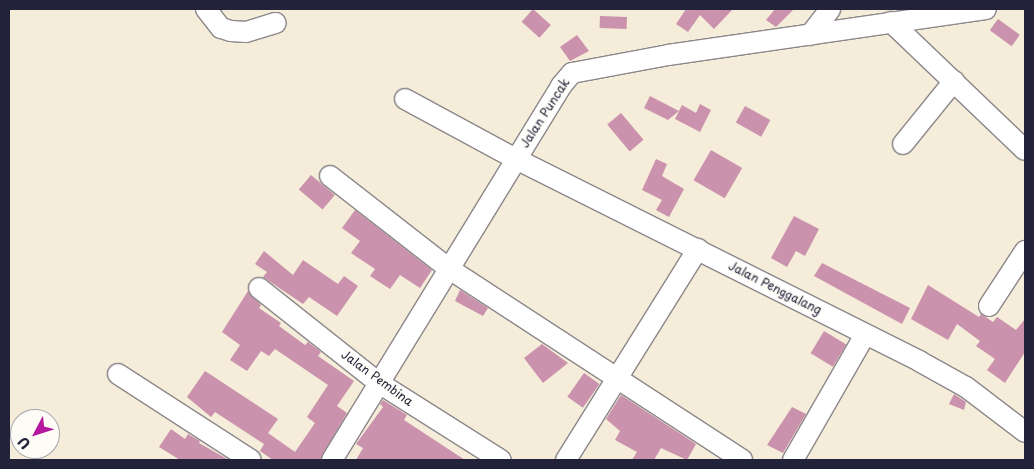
<!DOCTYPE html>
<html>
<head>
<meta charset="utf-8">
<style>
  body { margin:0 }
  #map { position:relative; width:1034px; height:469px; overflow:hidden; background:#f5ecd9; font-family:"Playpen Sans",sans-serif }
  div>[style] { position:absolute }
  .building>* { inset:0; background:#ca92ad; transform-origin:0 0 }
  .roads { filter:drop-shadow(1px 0 #8c878a) drop-shadow(-1px 0 #8c878a) drop-shadow(0 1px #8c878a) drop-shadow(0 -1px #8c878a) }
  .minor>* { height:20px; margin:-10px; padding:0 10px; transform-origin:10px; border-radius:10px; background:#fff }
  span { translate:-50% -50%; white-space:nowrap; text-align:center; line-height:1.15; -webkit-text-stroke:4px #fdfcf7; paint-order:stroke }
  .street-label { font-size:12px; color:#22223b }
  .frame { position:absolute; inset:0; border:10px solid #22223b; pointer-events:none }
  .north { position:absolute; left:10px; top:409px; width:50px; height:50px; box-sizing:border-box; background:#fdfcf7; border:1px solid #a5a5ac; border-radius:50%; rotate:230deg; font-size:14px; font-weight:700; line-height:20px; text-align:center; color:#22223b }
  .north::after { content:''; display:block; margin:auto; width:18px; height:22px; background:#b5179e; clip-path:polygon(50% 0,100% 100%,50% 72%,0 100%) }
</style>
</head>
<body>
<div id="map">
  <div class="building">
    <div style="left:533px;top:9px;width:24px;height:17px;rotate:42deg"></div>
    <div style="clip-path:polygon(686px 9px,733px 9px,714px 29px,700px 15px,688px 32px,676px 24px)"></div>
    <div style="clip-path:polygon(775px 9px,794px 9px,776px 27px,766px 20px)"></div>
    <div style="left:600px;top:16px;width:27px;height:12px;rotate:2deg"></div>
    <div style="left:998px;top:19px;width:27px;height:14px;rotate:36deg"></div>
    <div style="clip-path:polygon(577px 35px,589px 51px,570px 61px,560px 47px)"></div>
    <div style="clip-path:polygon(650px 96px,679px 111px,668px 120px,644px 108px)"></div>
    <div style="clip-path:polygon(700px 104px,711px 110px,700px 132px,675px 119px,682px 105px,696px 113px)"></div>
    <div style="left:745px;top:106px;width:29px;height:19px;rotate:29deg"></div>
    <div style="left:621px;top:113px;width:35px;height:18px;rotate:50deg"></div>
    <div style="left:711px;top:150px;width:36px;height:35px;rotate:30deg"></div>
    <div style="clip-path:polygon(656px 159px,667px 164px,662px 176px,684px 189px,669px 217px,656px 210px,662px 200px,642px 190px)"></div>
    <div style="left:311px;top:175px;width:31px;height:19px;rotate:40deg"></div>
    <div style="clip-path:polygon(355px 210px,432px 270px,420px 288px,400px 275px,390px 289px,370px 276px,375px 269px,351px 253px,360px 241px,342px 228px)"></div>
    <div style="clip-path:polygon(794px 216px,819px 229px,805px 256px,796px 251px,787px 267px,771px 258px)"></div>
    <div style="clip-path:polygon(264px 251px,293px 275px,303px 260px,338px 284px,344px 276px,358px 286px,337px 316px,309px 297px,303px 304px,263px 277px,267px 272px,255px 264px)"></div>
    <div style="clip-path:polygon(822px 263px,910px 308px,902px 324px,814px 276px)"></div>
    <div style="clip-path:polygon(928px 285px,979px 317px,981px 314px,993px 322px,997px 317px,1016px 330px,1025px 319px,1025px 352px,1005px 383px,987px 370px,995px 359px,976px 346px,980px 341px,957px 324px,948px 340px,911px 319px)"></div>
    <div style="clip-path:polygon(460px 290px,488px 308px,483px 316px,455px 301px)"></div>
    <div style="clip-path:polygon(248px 291px,261px 305px,259px 308px,281px 323px,279px 326px,305px 345px,308px 342px,321px 352px,318px 356px,354px 381px,337px 406px,347px 413px,320px 460px,273px 460px,260px 451px,264px 444px,215px 412px,211px 417px,187px 397px,205px 371px,278px 419px,268px 433px,295px 452px,315px 423px,307px 417px,328px 385px,275px 349px,269px 356px,261px 351px,247px 371px,230px 360px,240px 345px,222px 332px)"></div>
    <div style="left:824px;top:331px;width:26px;height:26px;rotate:31deg"></div>
    <div style="clip-path:polygon(542px 344px,568px 363px,543px 383px,524px 358px)"></div>
    <div style="left:584px;top:373px;width:19px;height:29px;rotate:35deg"></div>
    <div style="clip-path:polygon(954px 394px,966px 402px,964px 410px,949px 404px)"></div>
    <div style="clip-path:polygon(621px 395px,696px 444px,687px 460px,661px 448px,654px 460px,632px 460px,637px 452px,615px 440px,620px 431px,606px 419px)"></div>
    <div style="clip-path:polygon(383px 400px,407px 415px,404px 420px,465px 460px,356px 460px,363px 448px,356px 444px,383px 407px,380px 404px)"></div>
    <div style="clip-path:polygon(792px 407px,806px 414px,783px 453px,767px 445px)"></div>
    <div style="clip-path:polygon(171px 429px,185px 439px,188px 434px,200px 441px,199px 443px,229px 460px,180px 460px,159px 447px)"></div>
  </div>
  <div class="roads">
    <div class="minor">
      <div style="left:206px;top:9px;width:24px;rotate:52deg"></div>
      <div style="left:221px;top:28px;width:10px;rotate:17deg"></div>
      <div style="left:231px;top:31px;width:15px;rotate:4deg"></div>
      <div style="left:246px;top:32px;width:31px;rotate:-17deg"></div>
      <div style="left:891px;top:22px;width:185px;rotate:43.7deg"></div>
      <div style="left:810px;top:35px;width:33px;rotate:-52deg"></div>
      <div style="left:405px;top:99px;width:126px;rotate:28.4deg"></div>
      <div style="left:516px;top:159px;width:451px;rotate:26.6deg"></div>
      <div style="left:919px;top:361px;width:54px;rotate:29deg"></div>
      <div style="left:966px;top:387px;width:74px;rotate:37.3deg"></div>
      <div style="left:903px;top:144px;width:81px;rotate:-51deg"></div>
      <div style="left:330px;top:176px;width:150px;rotate:37.9deg"></div>
      <div style="left:448px;top:268px;width:351px;rotate:33.1deg"></div>
      <div style="left:259px;top:288px;width:153px;rotate:38.4deg"></div>
      <div style="left:379px;top:383px;width:144px;rotate:32.3deg"></div>
      <div style="left:989px;top:306px;width:66px;rotate:-56.8deg"></div>
      <div style="left:118px;top:374px;width:158px;rotate:32.9deg"></div>
      <div style="left:332px;top:460px;width:439px;rotate:-58.5deg"></div>
      <div style="left:561px;top:86px;width:17px;rotate:-50deg"></div>
      <div style="left:572px;top:73px;width:98px;rotate:-10.6deg"></div>
      <div style="left:668px;top:55px;width:321px;rotate:-8.2deg"></div>
      <div style="left:566px;top:460px;width:249px;rotate:-58deg"></div>
      <div style="left:793px;top:460px;width:144px;rotate:-60.1deg"></div>
    </div>
  </div>
  <div class="street-label">
    <span style="left:545px;top:113px;rotate:-57deg">Jalan Puncak</span>
    <span style="left:775px;top:288px;rotate:27deg">Jalan Penggalang</span>
    <span style="left:377px;top:378px;rotate:36deg">Jalan Pembina</span>
  </div>
  <div class="frame"></div>
  <div class="north">U</div>
</div>
</body>
</html>
